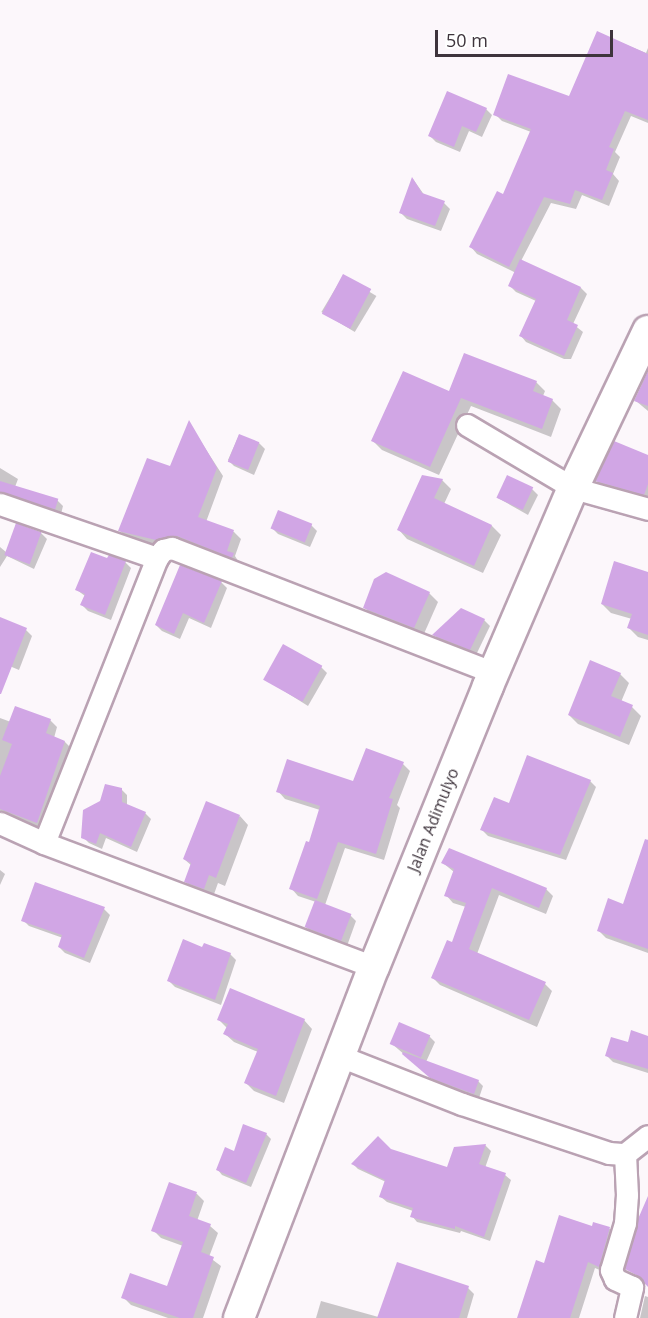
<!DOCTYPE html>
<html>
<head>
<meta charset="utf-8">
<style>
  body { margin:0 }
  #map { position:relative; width:648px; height:1318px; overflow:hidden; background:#fcf7fb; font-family:"Open Sans",sans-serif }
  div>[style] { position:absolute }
  .shadow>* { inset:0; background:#0003; transform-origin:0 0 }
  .building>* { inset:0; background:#d1a6e5; transform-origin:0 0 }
  .roads { filter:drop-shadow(2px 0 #baa2b3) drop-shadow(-2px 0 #baa2b3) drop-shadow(0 2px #baa2b3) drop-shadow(0 -2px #baa2b3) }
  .street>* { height:21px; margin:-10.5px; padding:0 10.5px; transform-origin:10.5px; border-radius:10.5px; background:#fff }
  .secondary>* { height:30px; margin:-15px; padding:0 15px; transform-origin:15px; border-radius:15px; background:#fff }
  span { translate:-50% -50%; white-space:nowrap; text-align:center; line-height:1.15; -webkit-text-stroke:6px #fff; paint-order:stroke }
  .street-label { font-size:16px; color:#3e343c }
  .scale { position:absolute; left:435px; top:30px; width:178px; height:27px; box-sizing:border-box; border:3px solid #3e343c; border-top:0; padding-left:8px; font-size:18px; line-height:21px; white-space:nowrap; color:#3e343c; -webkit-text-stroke:4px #fff; paint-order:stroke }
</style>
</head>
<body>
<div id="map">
  <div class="shadow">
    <div style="clip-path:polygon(598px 33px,646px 53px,648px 48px,648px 123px,631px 116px,615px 152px,620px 157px,613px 174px,619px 181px,609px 206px,582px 195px,576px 209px,551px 203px,521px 261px,581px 288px,587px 294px,573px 324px,583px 332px,571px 359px,564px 359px,526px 342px,521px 336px,536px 301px,516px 292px,510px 286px,516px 273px,477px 254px,471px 247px,504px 196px,531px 132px,502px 121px,495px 114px,570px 98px)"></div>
    <div style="clip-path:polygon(486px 109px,492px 115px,482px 137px,469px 131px,460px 152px,436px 142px,430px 136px)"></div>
    <div style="clip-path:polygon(413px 179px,425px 196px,444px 203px,450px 209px,441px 231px,407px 219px,401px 213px)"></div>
    <div style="left:343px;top:276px;width:39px;height:42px;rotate:31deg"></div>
    <div style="clip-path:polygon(648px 375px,648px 411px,636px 401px)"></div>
    <div style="clip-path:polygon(536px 382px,545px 391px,543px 396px,552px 400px,561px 409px,551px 437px,471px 406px,439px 475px,382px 450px,373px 441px,450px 393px)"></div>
    <div style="clip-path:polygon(189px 423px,223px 476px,206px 522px,234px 532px,241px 539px,235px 556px,240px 564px,127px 538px,120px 531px,171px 468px)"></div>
    <div style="clip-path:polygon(239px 435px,259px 443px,265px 449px,254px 475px,234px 466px,228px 460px)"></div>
    <div style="clip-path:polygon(648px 457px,648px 501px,606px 490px,597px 481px)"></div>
    <div style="clip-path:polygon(0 468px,18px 479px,15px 487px,57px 500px,63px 506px,61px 514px,0 499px)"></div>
    <div style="clip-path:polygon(442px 480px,451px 489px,444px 504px,492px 526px,501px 535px,483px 573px,407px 539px,399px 530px)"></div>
    <div style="clip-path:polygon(532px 489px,538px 495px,528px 515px,498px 498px)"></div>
    <div style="clip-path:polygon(17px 525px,41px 533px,47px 539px,34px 569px,7px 556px,0 567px,0 547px,6px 552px)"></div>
    <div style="clip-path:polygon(311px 525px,317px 531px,310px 547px,278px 534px,272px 528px)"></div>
    <div style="clip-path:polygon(108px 560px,125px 562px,131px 568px,111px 620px,88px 611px,82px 605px,85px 596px,77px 590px)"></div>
    <div style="clip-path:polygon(181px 567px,221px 582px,227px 588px,211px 628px,189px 618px,180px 639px,162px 631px,156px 625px)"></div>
    <div style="clip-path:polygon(648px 573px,648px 640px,638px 637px,629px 628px,632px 619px,611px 613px,602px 604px)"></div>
    <div style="clip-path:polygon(429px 593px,438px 602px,423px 636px,374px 617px,365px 608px)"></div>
    <div style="clip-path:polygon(0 619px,26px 630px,32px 636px,19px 670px,0 662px)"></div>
    <div style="clip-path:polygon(484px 620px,490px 626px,476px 655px,440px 641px,434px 635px)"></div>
    <div style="clip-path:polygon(321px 667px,327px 673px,308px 706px,265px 679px)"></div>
    <div style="clip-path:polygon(620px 674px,629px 683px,621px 702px,632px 707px,641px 716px,629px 745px,578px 724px,569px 715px)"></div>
    <div style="clip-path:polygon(0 718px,11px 722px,50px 720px,57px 727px,54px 738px,65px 742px,72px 749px,44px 829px,0 813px)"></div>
    <div style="clip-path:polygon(403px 764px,410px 771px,397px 805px,400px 808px,384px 860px,345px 848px,325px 905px,350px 915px,356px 921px,347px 946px,312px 933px,306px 927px,316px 902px,298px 896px,291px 888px,310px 844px,320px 810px,285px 799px,278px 791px,354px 783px)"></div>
    <div style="clip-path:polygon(590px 781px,596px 787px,566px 860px,488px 836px,482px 830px)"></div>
    <div style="clip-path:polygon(121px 789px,127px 795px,127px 806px,145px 813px,151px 819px,137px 852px,106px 838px,102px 849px,89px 843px,83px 837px,101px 802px)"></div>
    <div style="clip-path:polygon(240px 816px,248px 825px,225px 886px,218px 883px,213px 897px,194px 890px,186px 882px,192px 866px,184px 859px)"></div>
    <div style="clip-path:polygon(648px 839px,648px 953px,606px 938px,598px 930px,623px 906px)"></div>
    <div style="clip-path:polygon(443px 863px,546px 889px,553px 896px,546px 914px,499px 895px,477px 954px,545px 984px,552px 991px,537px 1027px,440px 985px,432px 977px,452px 944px,466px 907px,453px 903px,446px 895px,454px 872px)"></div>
    <div style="clip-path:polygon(0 870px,5px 874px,0 885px)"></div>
    <div style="clip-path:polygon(104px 909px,110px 915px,90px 963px,65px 953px,59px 947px,63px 938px,29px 926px,23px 920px)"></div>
    <div style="clip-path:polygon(203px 949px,230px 954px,236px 960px,221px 1005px,175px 987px,169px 981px)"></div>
    <div style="clip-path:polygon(219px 1020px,304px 1020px,312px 1029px,284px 1103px,254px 1091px,246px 1083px,258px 1052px,234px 1042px,225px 1034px,227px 1028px)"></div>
    <div style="clip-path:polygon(429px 1036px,435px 1042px,426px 1062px,478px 1081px,483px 1086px,479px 1098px,436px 1082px,391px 1043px)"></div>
    <div style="clip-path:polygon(648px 1037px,648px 1073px,613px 1062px,607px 1056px,629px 1044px)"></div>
    <div style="clip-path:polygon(266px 1134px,271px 1139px,251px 1187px,222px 1175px,218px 1170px)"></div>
    <div style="clip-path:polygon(485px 1145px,491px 1151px,485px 1168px,505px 1175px,511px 1180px,490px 1241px,461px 1231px,460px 1233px,417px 1222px,412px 1216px,413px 1211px,387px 1202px,381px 1197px,386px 1182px,358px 1169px,353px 1164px,390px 1150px,448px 1169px)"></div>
    <div style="clip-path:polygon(170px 1184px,197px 1194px,204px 1201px,197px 1221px,210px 1226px,218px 1233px,209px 1257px,221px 1266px,203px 1318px,168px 1318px,131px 1305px,123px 1297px,168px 1288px,183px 1246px,161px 1238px,153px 1230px)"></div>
    <div style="clip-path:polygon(594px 1223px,610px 1229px,617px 1236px,606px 1273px,595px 1268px,579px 1318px,519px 1318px,545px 1264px,592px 1228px)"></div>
    <div style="clip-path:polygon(468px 1288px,474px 1294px,467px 1318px,420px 1318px)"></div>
    <div style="clip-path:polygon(645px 1296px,648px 1297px,648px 1318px,640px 1318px)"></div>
    <div style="clip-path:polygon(321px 1301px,382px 1318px,316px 1318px)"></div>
  </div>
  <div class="building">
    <div style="clip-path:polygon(597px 31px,648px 54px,648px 120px,625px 111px,609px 147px,614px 149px,606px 170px,613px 173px,602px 200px,575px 190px,570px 204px,544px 197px,509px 267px,469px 247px,497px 191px,503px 194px,531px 129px,493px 115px,508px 74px,569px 96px)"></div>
    <div style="clip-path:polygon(447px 91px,487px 108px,476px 132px,462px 126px,454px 147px,428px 136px)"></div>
    <div style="clip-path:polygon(412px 177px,422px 193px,445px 201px,435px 226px,399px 213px)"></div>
    <div style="clip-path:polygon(520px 259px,581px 287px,567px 320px,578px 325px,564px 356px,519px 336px,536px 299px,508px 286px)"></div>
    <div style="left:343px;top:274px;width:32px;height:45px;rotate:28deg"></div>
    <div style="clip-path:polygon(464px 353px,537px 381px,533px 391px,553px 399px,542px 429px,461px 398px,430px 467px,371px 441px,403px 371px,449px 391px)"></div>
    <div style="clip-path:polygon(648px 371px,648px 406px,634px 401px)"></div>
    <div style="clip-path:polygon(189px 420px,217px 468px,198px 517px,234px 530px,227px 551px,234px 553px,232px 558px,177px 536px,156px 540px,118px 531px,147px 458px,170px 466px)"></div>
    <div style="left:239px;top:434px;width:22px;height:30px;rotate:22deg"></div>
    <div style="clip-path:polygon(614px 441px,648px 455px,648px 484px,644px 495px,595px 481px)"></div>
    <div style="clip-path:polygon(422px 475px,443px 479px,434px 498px,492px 525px,474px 566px,397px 530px)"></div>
    <div style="left:507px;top:475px;width:29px;height:25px;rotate:25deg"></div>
    <div style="left:0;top:481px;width:61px;height:11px;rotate:17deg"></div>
    <div style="left:278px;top:510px;width:37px;height:20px;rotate:22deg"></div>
    <div style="left:16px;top:523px;width:27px;height:34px;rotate:20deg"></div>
    <div style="clip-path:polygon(91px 552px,107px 558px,109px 555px,126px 561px,105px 615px,80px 605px,85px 594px,75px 590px)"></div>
    <div style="clip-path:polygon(614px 561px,648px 572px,648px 635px,627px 628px,632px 614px,601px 604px)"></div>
    <div style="clip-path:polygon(180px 565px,222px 581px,204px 623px,183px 613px,174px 634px,155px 625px)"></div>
    <div style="clip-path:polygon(386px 572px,430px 592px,414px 628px,363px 608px,374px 579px)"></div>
    <div style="clip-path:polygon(461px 608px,485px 619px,470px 650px,432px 635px)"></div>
    <div style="clip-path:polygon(0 617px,27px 628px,1px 694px,0 694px)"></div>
    <div style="left:283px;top:644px;width:45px;height:41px;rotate:29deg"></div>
    <div style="clip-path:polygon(590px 660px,621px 673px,611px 696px,633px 705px,620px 737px,568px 715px)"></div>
    <div style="clip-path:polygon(15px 706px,51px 719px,46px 733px,65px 741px,37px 823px,0 809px,0 776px,12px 744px,2px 740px)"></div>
    <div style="clip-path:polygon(366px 748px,404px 762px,389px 798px,393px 799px,376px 854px,338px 842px,317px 899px,289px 889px,306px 841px,309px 842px,320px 806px,276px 792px,287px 759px,353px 781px)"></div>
    <div style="clip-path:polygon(527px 755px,591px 780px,560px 855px,480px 830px,494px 797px,509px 803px)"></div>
    <div style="clip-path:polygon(105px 784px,122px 788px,122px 802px,146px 812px,131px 847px,100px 833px,96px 844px,81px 838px,83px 810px,100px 801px)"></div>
    <div style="clip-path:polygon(206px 801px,240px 815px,216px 878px,209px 875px,204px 889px,184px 882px,191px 863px,183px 859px)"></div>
    <div style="clip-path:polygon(645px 839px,648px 840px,648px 949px,597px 931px,608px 898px,623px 904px)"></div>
    <div style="clip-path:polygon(449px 848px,547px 888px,539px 908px,492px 888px,469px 949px,546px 982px,529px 1020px,431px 978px,447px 940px,452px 942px,466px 903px,444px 896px,454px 869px,441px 863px)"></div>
    <div style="clip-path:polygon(35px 882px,105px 907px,84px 958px,58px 947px,62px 935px,21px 921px)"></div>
    <div style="left:315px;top:900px;width:39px;height:29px;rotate:21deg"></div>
    <div style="clip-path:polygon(183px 939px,202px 947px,204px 943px,231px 953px,215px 1000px,167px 981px)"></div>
    <div style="clip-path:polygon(230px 988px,305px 1019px,276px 1096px,244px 1083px,258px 1049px,223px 1034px,228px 1024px,217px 1020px)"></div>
    <div style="left:399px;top:1022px;width:34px;height:24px;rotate:23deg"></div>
    <div style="clip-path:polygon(631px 1030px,648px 1036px,648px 1069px,605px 1056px,611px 1037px,628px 1042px)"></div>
    <div style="clip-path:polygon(403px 1052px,479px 1080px,474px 1094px,430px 1078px,402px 1054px)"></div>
    <div style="clip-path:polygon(243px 1124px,267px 1133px,246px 1183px,216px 1170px,225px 1147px,234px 1151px)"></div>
    <div style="clip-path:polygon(378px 1136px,391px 1149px,447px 1167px,454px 1147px,486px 1144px,479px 1164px,506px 1173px,484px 1237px,455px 1226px,455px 1229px,410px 1217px,413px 1208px,379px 1197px,385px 1180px,351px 1164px)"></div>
    <div style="clip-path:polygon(169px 1182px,197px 1192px,189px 1216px,211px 1224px,201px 1252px,214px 1257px,193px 1318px,180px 1318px,121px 1298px,130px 1273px,167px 1286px,183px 1242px,151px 1231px)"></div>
    <div style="clip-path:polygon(648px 1196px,648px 1287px,638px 1276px,625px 1269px,638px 1219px)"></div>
    <div style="clip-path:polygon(559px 1215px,592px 1226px,593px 1222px,610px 1227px,599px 1267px,588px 1262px,570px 1318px,517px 1318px,536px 1260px,544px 1263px)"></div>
    <div style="clip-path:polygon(397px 1262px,469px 1286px,459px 1318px,377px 1318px)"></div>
  </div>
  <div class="roads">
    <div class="street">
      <div style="left:467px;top:425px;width:123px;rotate:30.7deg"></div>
      <div style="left:573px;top:488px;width:78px;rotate:15.6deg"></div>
      <div style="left:0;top:504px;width:166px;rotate:19deg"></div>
      <div style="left:0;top:823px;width:48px;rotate:24.4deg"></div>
      <div style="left:44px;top:843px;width:353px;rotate:20.6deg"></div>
      <div style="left:44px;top:843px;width:307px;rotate:-68.4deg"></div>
      <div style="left:157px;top:558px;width:10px;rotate:-53deg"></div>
      <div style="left:163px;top:550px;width:9px;rotate:-13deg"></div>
      <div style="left:172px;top:548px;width:345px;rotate:21.2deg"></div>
      <div style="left:340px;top:1056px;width:131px;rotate:21.5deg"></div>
      <div style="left:462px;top:1104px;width:155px;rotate:18.4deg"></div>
      <div style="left:609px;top:1153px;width:16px;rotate:4deg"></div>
      <div style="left:625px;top:1154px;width:29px;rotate:-38deg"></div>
      <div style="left:625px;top:1318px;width:32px;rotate:-77deg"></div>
      <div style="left:632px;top:1287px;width:19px;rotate:-155deg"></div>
      <div style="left:615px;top:1279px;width:10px;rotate:-114deg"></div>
      <div style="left:611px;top:1270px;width:49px;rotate:-73.4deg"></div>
      <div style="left:625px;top:1223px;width:28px;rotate:-86deg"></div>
      <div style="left:627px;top:1195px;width:41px;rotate:-92.8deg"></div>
    </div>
    <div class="secondary">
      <div style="left:239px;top:1318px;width:376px;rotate:-69deg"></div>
      <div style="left:374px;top:967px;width:303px;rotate:-67.9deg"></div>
      <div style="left:488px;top:686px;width:215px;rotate:-66.8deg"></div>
      <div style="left:573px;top:488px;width:174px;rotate:-64.5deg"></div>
    </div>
  </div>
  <div class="street-label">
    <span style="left:433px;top:820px;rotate:-68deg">Jalan Adimulyo</span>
  </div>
  <div class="scale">50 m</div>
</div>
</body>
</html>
